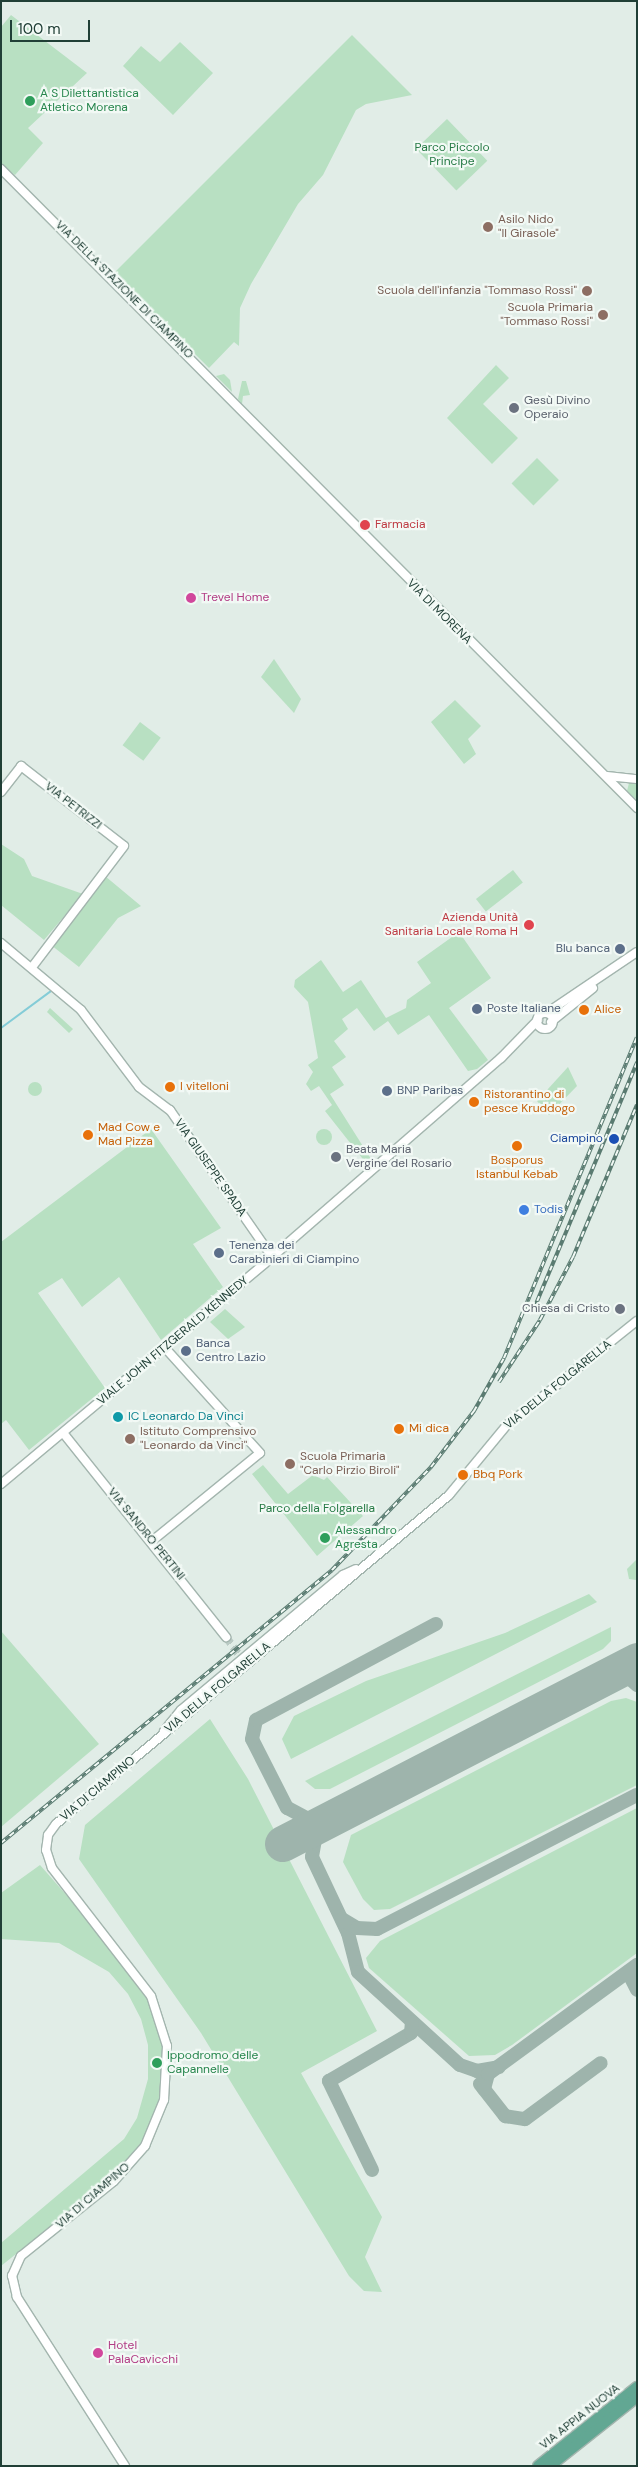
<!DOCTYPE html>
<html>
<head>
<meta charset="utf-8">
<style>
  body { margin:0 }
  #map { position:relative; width:638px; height:2467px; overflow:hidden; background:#e1ede7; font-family:"DM Sans",sans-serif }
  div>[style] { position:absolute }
  .green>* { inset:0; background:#b8e0c2; transform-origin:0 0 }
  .round { border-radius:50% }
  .stream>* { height:2px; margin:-1px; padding:0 1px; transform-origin:1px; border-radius:1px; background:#84ccd7 }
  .taxiway>* { height:14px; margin:-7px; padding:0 7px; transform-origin:7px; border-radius:7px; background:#9eb4ac }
  .runway>* { height:36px; margin:-18px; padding:0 18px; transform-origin:18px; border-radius:18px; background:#9eb4ac }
  .minor-tunnel>* { height:8px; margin-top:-4px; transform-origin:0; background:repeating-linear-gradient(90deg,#bacac4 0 8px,transparent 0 12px) }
  .roads { filter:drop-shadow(1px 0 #a3b5ae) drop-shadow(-1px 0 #a3b5ae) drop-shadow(0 1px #a3b5ae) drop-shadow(0 -1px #a3b5ae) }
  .minor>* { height:8px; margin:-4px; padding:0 4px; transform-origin:4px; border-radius:4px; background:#fff }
  .minor>.ring { margin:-4px; padding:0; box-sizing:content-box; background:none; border:8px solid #fff; border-radius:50% }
  .major>* { height:10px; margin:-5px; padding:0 5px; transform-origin:5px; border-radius:5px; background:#62a793 }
  .rail>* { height:4px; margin-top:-2px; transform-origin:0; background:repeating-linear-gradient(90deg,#f2f9f5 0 5.5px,#5a7b71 0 11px); box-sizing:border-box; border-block:1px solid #5a7b71 }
  .dots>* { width:14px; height:14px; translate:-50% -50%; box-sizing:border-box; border:2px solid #f2f9f5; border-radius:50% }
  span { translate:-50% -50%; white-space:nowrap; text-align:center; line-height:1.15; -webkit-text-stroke:4.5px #f2f9f5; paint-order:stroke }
  .leisure-label { font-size:12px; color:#27864d }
  .left { translate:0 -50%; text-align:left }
  .park-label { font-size:12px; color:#267a45 }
  .education-label { font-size:12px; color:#785e54 }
  .right { translate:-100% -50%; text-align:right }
  .street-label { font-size:12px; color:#203f36 }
  .worship-label { font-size:12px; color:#5b616d }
  .health-label { font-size:12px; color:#be3a42 }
  .hotel-label { font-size:12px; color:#b23c85 }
  .service-label { font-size:12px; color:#4e5e75 }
  .food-label { font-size:12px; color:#c56008 }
  .transit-label { font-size:12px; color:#164399 }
  .shop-label { font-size:12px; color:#366cbe }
  .culture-label { font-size:12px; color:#0d838f }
  .frame { position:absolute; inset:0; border:2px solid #203f36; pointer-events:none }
  .scale { position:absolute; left:10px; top:20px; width:80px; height:22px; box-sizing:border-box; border:2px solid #203f36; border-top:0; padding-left:6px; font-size:15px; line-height:18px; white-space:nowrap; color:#203f36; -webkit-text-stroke:4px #f2f9f5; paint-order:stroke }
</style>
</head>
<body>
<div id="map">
  <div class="green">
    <div style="clip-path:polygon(11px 15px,87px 73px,28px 128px,43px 143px,15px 175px,1px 164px,1px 27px)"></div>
    <div style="clip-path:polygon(352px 35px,412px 95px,366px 104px,356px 110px,323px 175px,298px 204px,251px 284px,240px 308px,239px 346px,234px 342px,209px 368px,114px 273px)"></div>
    <div style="clip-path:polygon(180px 42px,213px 73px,173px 115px,123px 66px,141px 46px,160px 62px)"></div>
    <div style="left:447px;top:119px;width:58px;height:43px;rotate:46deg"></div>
    <div style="clip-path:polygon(496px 365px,509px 378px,483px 404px,518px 438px,492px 464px,447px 418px)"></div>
    <div style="clip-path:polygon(224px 374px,230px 380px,232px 392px,216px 376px)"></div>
    <div style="clip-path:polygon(242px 381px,246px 381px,250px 395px,243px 396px,242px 404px,238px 399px)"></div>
    <div style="left:537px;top:458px;width:31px;height:36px;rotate:45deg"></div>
    <div style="clip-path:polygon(274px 659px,301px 699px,294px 713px,261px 677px)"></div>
    <div style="clip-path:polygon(455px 700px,481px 726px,468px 739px,476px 754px,464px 764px,431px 722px)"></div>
    <div style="left:140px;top:722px;width:26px;height:29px;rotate:37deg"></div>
    <div style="clip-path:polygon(629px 783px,637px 783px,637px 800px,627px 791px)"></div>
    <div style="clip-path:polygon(1px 844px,24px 859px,32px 876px,83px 894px,44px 940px,1px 905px)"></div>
    <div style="left:513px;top:870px;width:16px;height:47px;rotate:52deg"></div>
    <div style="clip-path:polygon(105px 876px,141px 906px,118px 918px,79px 967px,51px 945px)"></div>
    <div style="clip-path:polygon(459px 932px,491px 978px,449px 1008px,488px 1060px,477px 1069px,468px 1071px,429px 1015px,398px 1035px,388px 1021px,374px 1031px,357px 1008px,342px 1019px,348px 1029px,334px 1041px,346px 1057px,332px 1067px,344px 1085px,330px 1094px,371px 1159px,366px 1163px,325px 1111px,332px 1105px,319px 1086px,311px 1091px,306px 1084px,313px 1072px,308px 1065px,318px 1058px,308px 1002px,294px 987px,295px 980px,321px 960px,343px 992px,361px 980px,386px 1018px,406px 1008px,407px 1000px,431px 983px,417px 962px)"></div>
    <div style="clip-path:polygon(50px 1008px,73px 1029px,69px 1033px,47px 1012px)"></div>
    <div style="clip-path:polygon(568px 1067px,577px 1086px,549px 1115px,537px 1101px)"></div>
    <div class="round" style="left:28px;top:1082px;width:14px;height:14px"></div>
    <div style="clip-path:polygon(151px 1129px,221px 1228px,193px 1244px,223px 1287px,161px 1340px,119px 1277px,82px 1307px,62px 1278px,38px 1293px,105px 1388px,29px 1450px,6px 1420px,1px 1424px,1px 1242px)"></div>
    <div class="round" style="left:316px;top:1129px;width:16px;height:16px"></div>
    <div style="clip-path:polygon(225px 1309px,245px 1327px,228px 1339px,210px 1322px)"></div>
    <div style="clip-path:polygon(263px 1465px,288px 1494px,313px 1475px,324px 1480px,327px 1477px,363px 1516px,317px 1556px,252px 1474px)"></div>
    <div style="clip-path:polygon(637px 1559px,637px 1580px,636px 1580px,629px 1579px,627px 1569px)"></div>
    <div style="clip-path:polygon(589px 1594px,597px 1602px,291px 1759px,282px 1739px,294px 1716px,366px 1681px,505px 1633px)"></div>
    <div style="clip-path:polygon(611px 1627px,611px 1641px,603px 1649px,330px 1789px,315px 1789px,305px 1781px)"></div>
    <div style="clip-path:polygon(1px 1631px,99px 1744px,1px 1827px)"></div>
    <div style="clip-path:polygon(626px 1698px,637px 1702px,637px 1785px,390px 1909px,374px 1910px,363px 1899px,343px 1862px,351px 1835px,611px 1701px)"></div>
    <div style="clip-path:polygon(210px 1719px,248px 1779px,377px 2031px,301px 2073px,382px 2217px,365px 2257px,382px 2292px,364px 2291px,349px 2276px,201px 2033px,79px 1859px,85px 1825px)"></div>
    <div style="clip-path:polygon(637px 1808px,637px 1953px,512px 2045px,495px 2055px,469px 2056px,369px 1968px,366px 1958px,380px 1941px)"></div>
    <div style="clip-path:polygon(40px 1865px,83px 1914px,153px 2007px,164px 2044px,163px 2088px,147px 2135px,121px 2170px,1px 2266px,1px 2243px,124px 2139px,137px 2118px,148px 2079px,148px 2045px,141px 2019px,128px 1994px,109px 1972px,59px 1943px,1px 1939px,1px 1893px)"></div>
  </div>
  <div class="stream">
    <div style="left:1px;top:1028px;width:62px;rotate:-36.5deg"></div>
  </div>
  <div class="taxiway">
    <div style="left:611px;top:1674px;width:18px;rotate:13deg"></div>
    <div style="left:629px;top:1678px;width:11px;rotate:41deg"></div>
    <div style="left:337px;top:1815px;width:27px;rotate:170deg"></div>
    <div style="left:310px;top:1820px;width:26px;rotate:-152deg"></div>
    <div style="left:287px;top:1808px;width:77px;rotate:-116.9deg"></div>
    <div style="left:252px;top:1739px;width:19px;rotate:-78deg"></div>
    <div style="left:256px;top:1720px;width:204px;rotate:-28.1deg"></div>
    <div style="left:333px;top:1819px;width:23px;rotate:139deg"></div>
    <div style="left:316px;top:1834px;width:23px;rotate:100deg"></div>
    <div style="left:312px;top:1857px;width:84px;rotate:64.7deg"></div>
    <div style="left:348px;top:1933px;width:40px;rotate:75.6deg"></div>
    <div style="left:358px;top:1972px;width:138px;rotate:42.4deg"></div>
    <div style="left:460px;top:2065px;width:18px;rotate:19deg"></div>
    <div style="left:477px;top:2071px;width:22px;rotate:-10deg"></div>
    <div style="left:342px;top:1919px;width:17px;rotate:31deg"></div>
    <div style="left:357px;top:1928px;width:20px;rotate:3deg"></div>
    <div style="left:377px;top:1929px;width:292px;rotate:-27.3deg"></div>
    <div style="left:628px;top:1972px;width:20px;rotate:63deg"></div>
    <div style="left:480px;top:2084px;width:41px;rotate:52deg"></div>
    <div style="left:505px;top:2116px;width:20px;rotate:9deg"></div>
    <div style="left:525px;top:2119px;width:94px;rotate:-36.4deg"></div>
    <div style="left:484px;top:2089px;width:16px;rotate:-75deg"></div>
    <div style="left:488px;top:2074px;width:185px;rotate:-36.2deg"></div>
    <div style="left:372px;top:2170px;width:99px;rotate:-115.8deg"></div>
    <div style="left:329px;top:2081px;width:95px;rotate:-30.3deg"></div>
    <div style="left:411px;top:2033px;width:11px;rotate:-85deg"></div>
  </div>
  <div class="runway">
    <div style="left:283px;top:1844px;width:399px;rotate:-27.3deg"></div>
  </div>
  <div class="minor-tunnel">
    <div style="left:226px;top:1637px;width:27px;rotate:54deg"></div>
  </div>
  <div class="roads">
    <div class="minor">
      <div style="left:1px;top:169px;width:902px;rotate:45.13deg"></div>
      <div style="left:607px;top:776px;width:30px;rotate:6deg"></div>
      <div style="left:1px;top:792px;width:33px;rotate:-52deg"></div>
      <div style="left:21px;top:766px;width:130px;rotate:37.8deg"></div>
      <div style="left:124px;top:846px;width:152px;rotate:127.2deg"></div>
      <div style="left:1px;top:943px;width:104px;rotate:39.9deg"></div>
      <div style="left:81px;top:1010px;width:96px;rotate:53deg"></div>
      <div style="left:139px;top:1087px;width:39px;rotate:37deg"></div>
      <div style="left:170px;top:1110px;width:179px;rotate:55.2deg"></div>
      <div style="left:548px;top:1012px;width:107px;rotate:-34deg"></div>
      <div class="ring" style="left:537px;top:1013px;width:8px;height:8px"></div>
      <div style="left:551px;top:1022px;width:54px;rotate:-39deg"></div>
      <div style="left:64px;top:1434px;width:260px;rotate:51.4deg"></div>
      <div style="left:1px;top:1484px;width:344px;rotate:-39.9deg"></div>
      <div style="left:265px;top:1263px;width:313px;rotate:-41deg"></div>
      <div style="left:501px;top:1058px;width:53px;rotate:-45.8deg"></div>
      <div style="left:152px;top:1541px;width:139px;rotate:-39.2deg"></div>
      <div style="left:260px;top:1453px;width:142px;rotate:-132.1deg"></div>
      <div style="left:164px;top:1731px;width:27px;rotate:-51deg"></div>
      <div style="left:181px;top:1710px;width:211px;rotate:-39.8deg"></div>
      <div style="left:343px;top:1575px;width:14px;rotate:-25deg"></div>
      <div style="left:125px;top:2466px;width:201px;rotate:-122.6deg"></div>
      <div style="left:17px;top:2297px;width:22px;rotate:-103deg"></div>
      <div style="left:12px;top:2276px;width:22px;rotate:-66deg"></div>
      <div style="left:21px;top:2256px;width:119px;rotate:-38.9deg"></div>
      <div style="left:114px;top:2181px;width:47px;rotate:-48.5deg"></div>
      <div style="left:145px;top:2146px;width:50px;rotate:-67.6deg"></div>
      <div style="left:164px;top:2100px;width:54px;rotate:-86.8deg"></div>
      <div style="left:167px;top:2046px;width:52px;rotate:-107.7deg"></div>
      <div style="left:151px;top:1996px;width:162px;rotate:-127.7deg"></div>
      <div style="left:52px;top:1868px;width:19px;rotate:-108deg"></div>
      <div style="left:46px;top:1850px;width:15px;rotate:-82deg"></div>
      <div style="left:48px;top:1835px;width:14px;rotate:-54deg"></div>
      <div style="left:56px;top:1824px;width:513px;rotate:-39.93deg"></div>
      <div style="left:449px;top:1495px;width:91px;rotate:-50.4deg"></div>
      <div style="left:507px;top:1425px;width:166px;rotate:-38.7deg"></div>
    </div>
    <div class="major">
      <div style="left:538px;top:2466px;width:127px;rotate:-38.6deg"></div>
      <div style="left:550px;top:2466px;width:111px;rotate:-38.4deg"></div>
    </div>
  </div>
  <div class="rail">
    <div style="left:533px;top:1311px;width:270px;rotate:-67.3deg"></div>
    <div style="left:499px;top:1382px;width:74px;rotate:-56.5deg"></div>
    <div style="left:540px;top:1320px;width:71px;rotate:-62.4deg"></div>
    <div style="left:573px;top:1257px;width:165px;rotate:-67.2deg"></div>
    <div style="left:1px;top:1843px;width:429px;rotate:-39.5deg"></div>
    <div style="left:332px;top:1570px;width:143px;rotate:-46.1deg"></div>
    <div style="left:431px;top:1467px;width:71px;rotate:-52.5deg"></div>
    <div style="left:474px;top:1411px;width:61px;rotate:-60.5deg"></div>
    <div style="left:504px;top:1358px;width:347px;rotate:-67.5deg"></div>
  </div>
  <div class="dots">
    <div style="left:30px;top:101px;background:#2e9e5b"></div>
    <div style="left:488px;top:227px;background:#8d6e63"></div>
    <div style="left:587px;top:291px;background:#8d6e63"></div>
    <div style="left:603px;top:315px;background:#8d6e63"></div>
    <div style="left:514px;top:408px;background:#6b7280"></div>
    <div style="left:365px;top:525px;background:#e0444e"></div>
    <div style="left:191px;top:598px;background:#d1479c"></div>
    <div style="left:529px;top:925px;background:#e0444e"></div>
    <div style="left:620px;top:949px;background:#5c6f8a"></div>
    <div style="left:477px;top:1009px;background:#5c6f8a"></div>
    <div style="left:584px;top:1010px;background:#e8710a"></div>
    <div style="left:170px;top:1087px;background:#e8710a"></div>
    <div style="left:387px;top:1091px;background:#5c6f8a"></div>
    <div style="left:474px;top:1102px;background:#e8710a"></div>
    <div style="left:88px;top:1135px;background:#e8710a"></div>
    <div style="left:614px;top:1139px;background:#1a4fb4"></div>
    <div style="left:517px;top:1146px;background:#e8710a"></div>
    <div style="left:336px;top:1157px;background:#6b7280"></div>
    <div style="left:524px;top:1210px;background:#3f7fe0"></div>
    <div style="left:219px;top:1253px;background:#5c6f8a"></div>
    <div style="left:620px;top:1309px;background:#6b7280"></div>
    <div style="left:186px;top:1351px;background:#5c6f8a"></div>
    <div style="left:118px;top:1417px;background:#0f9aa8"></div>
    <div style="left:399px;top:1429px;background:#e8710a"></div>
    <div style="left:130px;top:1439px;background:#8d6e63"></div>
    <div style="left:290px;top:1464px;background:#8d6e63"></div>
    <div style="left:463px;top:1475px;background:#e8710a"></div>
    <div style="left:325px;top:1538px;background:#2e9e5b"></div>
    <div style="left:157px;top:2063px;background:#2e9e5b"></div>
    <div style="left:98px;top:2353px;background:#d1479c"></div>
  </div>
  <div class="leisure-label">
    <span class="left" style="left:40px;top:101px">A S Dilettantistica<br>Atletico Morena</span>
    <span class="left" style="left:335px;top:1538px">Alessandro<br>Agresta</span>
    <span class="left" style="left:167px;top:2063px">Ippodromo delle<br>Capannelle</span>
  </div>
  <div class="park-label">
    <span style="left:452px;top:155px">Parco Piccolo<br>Principe</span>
    <span style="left:317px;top:1509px">Parco della Folgarella</span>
  </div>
  <div class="education-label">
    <span class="left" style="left:498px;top:227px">Asilo Nido<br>"Il Girasole"</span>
    <span class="right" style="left:577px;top:291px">Scuola dell'infanzia "Tommaso Rossi"</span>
    <span class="right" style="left:593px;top:315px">Scuola Primaria<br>"Tommaso Rossi"</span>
    <span class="left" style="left:140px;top:1439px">Istituto Comprensivo<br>"Leonardo da Vinci"</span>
    <span class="left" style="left:300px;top:1464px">Scuola Primaria<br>"Carlo Pirzio Biroli"</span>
  </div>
  <div class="street-label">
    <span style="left:124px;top:290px;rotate:45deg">VIA DELLA STAZIONE DI CIAMPINO</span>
    <span style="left:439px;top:612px;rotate:45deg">VIA DI MORENA</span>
    <span style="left:73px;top:806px;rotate:38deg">VIA PETRIZZI</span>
    <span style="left:210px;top:1168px;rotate:55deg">VIA GIUSEPPE SPADA</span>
    <span style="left:173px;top:1341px;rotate:-40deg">VIALE JOHN FITZGERALD KENNEDY</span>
    <span style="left:558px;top:1385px;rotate:-39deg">VIA DELLA FOLGARELLA</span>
    <span style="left:146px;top:1534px;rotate:51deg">VIA SANDRO PERTINI</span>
    <span style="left:218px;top:1688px;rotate:-40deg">VIA DELLA FOLGARELLA</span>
    <span style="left:98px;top:1789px;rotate:-40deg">VIA DI CIAMPINO</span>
    <span style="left:93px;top:2196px;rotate:-41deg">VIA DI CIAMPINO</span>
    <span style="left:580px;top:2417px;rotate:-38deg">VIA APPIA NUOVA</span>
  </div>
  <div class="worship-label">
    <span class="left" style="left:524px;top:408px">Gesù Divino<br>Operaio</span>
    <span class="left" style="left:346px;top:1157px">Beata Maria<br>Vergine del Rosario</span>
    <span class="right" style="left:610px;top:1309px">Chiesa di Cristo</span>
  </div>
  <div class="health-label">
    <span class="left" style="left:375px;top:525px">Farmacia</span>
    <span class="right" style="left:518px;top:925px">Azienda Unità<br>Sanitaria Locale Roma H</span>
  </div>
  <div class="hotel-label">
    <span class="left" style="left:201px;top:598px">Trevel Home</span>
    <span class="left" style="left:108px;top:2353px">Hotel<br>PalaCavicchi</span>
  </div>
  <div class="service-label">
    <span class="right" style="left:610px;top:949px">Blu banca</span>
    <span class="left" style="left:487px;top:1009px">Poste Italiane</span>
    <span class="left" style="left:397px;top:1091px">BNP Paribas</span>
    <span class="left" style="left:229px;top:1253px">Tenenza dei<br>Carabinieri di Ciampino</span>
    <span class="left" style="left:196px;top:1351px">Banca<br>Centro Lazio</span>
  </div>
  <div class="food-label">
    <span class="left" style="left:594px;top:1010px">Alice</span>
    <span class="left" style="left:180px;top:1087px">I vitelloni</span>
    <span class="left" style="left:484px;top:1102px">Ristorantino di<br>pesce Kruddogo</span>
    <span class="left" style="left:98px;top:1135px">Mad Cow e<br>Mad Pizza</span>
    <span style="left:517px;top:1168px">Bosporus<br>Istanbul Kebab</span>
    <span class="left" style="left:409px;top:1429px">Mi dica</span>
    <span class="left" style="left:473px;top:1475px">Bbq Pork</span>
  </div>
  <div class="transit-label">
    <span class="right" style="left:603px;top:1139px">Ciampino</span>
  </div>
  <div class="shop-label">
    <span class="left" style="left:534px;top:1210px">Todis</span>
  </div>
  <div class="culture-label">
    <span class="left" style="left:128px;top:1417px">IC Leonardo Da Vinci</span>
  </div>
  <div class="frame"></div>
  <div class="scale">100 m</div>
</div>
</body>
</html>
